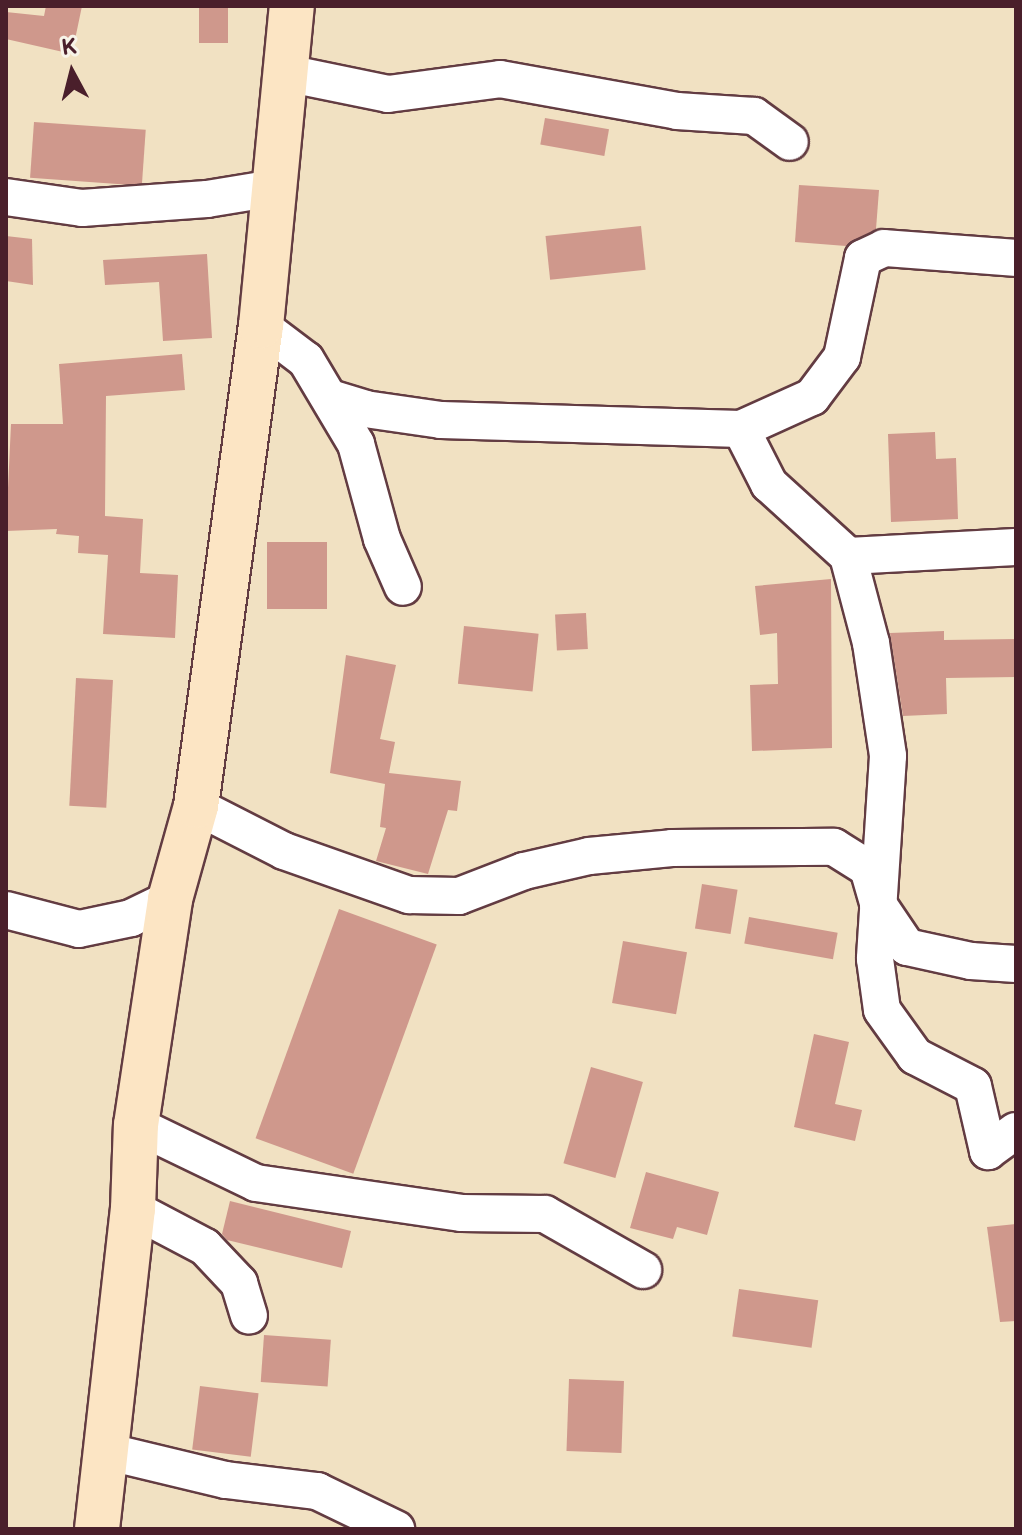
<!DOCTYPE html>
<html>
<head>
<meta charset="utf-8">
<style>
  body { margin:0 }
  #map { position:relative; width:1022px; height:1535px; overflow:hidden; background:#f1e1c2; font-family:"Balsamiq Sans",sans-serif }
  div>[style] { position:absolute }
  .building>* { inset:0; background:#cf988c; transform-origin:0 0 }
  .roads { filter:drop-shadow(2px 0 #633c42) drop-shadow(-2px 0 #633c42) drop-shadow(0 2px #633c42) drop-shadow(0 -2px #633c42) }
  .street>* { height:36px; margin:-18px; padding:0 18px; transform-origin:18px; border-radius:18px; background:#fff }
  .secondary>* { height:44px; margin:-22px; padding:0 22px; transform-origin:22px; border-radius:22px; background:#fce5c4 }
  span { translate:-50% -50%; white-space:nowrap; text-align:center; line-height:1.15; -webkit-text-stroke:6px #f7f3e8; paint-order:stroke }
  .frame { position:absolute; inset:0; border:8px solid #4a1f2b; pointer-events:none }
  .north { position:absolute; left:32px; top:32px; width:80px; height:80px; -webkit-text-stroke:6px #f7f3e8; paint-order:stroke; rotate:353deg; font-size:22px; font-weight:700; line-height:32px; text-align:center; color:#4a1f2b }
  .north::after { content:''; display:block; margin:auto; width:28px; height:36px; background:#4a1f2b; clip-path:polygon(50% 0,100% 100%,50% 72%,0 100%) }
</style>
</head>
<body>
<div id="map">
  <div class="building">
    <div style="clip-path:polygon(46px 6px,82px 6px,72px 54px,6px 39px,6px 12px,44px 16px)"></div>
    <div style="left:199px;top:6px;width:29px;height:37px"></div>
    <div style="left:545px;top:118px;width:65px;height:27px;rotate:10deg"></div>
    <div style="left:34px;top:122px;width:112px;height:56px;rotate:4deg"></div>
    <div style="clip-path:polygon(799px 185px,879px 190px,876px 229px,846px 246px,795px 242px)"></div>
    <div style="left:641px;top:226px;width:44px;height:96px;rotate:84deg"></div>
    <div style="clip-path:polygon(6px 236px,32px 239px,33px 285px,6px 281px)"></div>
    <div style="clip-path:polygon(207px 254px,212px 338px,163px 341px,159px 282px,105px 285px,103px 260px)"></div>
    <div style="clip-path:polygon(182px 354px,185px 390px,106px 396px,105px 516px,143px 519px,140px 573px,178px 575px,175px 638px,103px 634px,108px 555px,78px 553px,79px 536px,56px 534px,57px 529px,6px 531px,11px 424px,63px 424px,59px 364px)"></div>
    <div style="clip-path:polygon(935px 432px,936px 459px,956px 458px,958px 519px,891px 522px,888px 434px)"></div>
    <div style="left:267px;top:542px;width:60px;height:67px"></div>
    <div style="clip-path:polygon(831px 579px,832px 748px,752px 751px,750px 685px,778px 684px,777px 633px,760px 635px,755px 586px)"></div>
    <div style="left:586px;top:613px;width:36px;height:31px;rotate:87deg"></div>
    <div style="left:464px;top:626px;width:75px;height:58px;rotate:6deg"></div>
    <div style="clip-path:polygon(944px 631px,944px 640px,1016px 639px,1016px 677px,946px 678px,947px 714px,903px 716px,890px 633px)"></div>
    <div style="clip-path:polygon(346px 655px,396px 665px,380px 739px,395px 742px,389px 773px,461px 781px,457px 811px,448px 810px,428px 874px,376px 861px,386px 828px,380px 827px,385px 784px,330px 773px)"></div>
    <div style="left:76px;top:678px;width:37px;height:128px;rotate:3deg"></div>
    <div style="left:702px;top:884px;width:36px;height:45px;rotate:9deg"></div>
    <div style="left:339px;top:909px;width:104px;height:244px;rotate:20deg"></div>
    <div style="left:749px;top:917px;width:90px;height:27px;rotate:10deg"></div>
    <div style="left:623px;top:941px;width:65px;height:63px;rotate:10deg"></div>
    <div style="clip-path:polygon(814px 1034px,849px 1042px,835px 1104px,862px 1110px,855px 1141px,794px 1127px)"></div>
    <div style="left:591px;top:1067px;width:54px;height:100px;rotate:16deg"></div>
    <div style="clip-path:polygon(646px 1172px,719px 1192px,707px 1235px,677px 1227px,673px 1239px,630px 1228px)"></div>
    <div style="clip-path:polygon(230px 1201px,351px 1231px,342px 1268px,227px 1240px,222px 1234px)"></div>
    <div style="clip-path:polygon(1016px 1224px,1016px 1321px,1000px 1322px,987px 1227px)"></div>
    <div style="left:739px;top:1289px;width:80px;height:48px;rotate:8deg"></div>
    <div style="left:264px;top:1335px;width:67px;height:47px;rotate:4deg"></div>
    <div style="left:569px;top:1379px;width:55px;height:72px;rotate:2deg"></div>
    <div style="left:200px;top:1386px;width:59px;height:64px;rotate:7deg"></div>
  </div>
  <div class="roads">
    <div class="street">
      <div style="left:286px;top:73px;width:104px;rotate:11.6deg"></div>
      <div style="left:388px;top:94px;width:113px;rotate:-7.6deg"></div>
      <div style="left:500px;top:79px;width:180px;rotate:10.2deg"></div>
      <div style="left:677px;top:111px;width:77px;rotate:3.7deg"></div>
      <div style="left:754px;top:116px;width:44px;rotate:35.8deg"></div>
      <div style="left:6px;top:197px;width:77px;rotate:8.2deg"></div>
      <div style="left:82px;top:208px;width:125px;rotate:-4.1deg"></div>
      <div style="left:207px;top:199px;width:68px;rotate:-9.3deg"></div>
      <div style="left:261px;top:326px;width:56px;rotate:37.1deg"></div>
      <div style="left:306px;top:360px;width:98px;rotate:59.2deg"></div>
      <div style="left:356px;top:444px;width:98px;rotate:74.7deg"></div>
      <div style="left:382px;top:539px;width:52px;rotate:66.4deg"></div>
      <div style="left:330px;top:398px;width:37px;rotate:17deg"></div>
      <div style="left:365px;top:409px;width:77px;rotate:8.2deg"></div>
      <div style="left:441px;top:420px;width:300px;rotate:1.7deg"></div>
      <div style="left:741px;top:429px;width:78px;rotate:-24.3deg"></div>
      <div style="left:812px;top:397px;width:50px;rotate:-53.1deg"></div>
      <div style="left:842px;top:357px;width:101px;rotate:-78deg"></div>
      <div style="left:863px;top:258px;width:23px;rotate:-25deg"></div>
      <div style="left:884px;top:248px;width:132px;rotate:4.3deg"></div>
      <div style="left:741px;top:429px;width:62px;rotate:63deg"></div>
      <div style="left:769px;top:484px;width:107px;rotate:42.3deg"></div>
      <div style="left:848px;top:556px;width:90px;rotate:75.2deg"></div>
      <div style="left:871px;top:643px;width:114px;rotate:81.4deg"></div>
      <div style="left:888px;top:756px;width:203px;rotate:93.7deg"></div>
      <div style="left:875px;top:959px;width:51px;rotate:82.2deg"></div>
      <div style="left:882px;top:1010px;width:57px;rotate:54.3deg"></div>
      <div style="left:915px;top:1056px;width:65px;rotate:27.3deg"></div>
      <div style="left:973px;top:1086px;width:67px;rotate:77deg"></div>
      <div style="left:988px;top:1151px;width:34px;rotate:-36deg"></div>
      <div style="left:848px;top:556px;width:168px;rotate:-3.1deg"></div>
      <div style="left:196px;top:806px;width:99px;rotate:27.1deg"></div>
      <div style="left:284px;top:851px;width:133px;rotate:19.4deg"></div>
      <div style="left:409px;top:895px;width:50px;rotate:1.1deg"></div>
      <div style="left:459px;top:896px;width:70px;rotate:-21deg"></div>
      <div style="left:524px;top:871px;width:67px;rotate:-13deg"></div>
      <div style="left:589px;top:856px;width:83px;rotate:-5.5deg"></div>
      <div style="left:672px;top:848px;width:162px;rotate:-0.4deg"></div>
      <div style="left:834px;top:847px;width:40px;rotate:32deg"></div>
      <div style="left:868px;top:868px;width:37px;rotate:74deg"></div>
      <div style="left:878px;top:904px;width:52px;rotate:56deg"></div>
      <div style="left:907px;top:947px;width:66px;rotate:12.3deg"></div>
      <div style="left:971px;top:961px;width:45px;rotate:3.8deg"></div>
      <div style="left:6px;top:910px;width:75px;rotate:14.6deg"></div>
      <div style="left:79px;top:929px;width:53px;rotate:-11.9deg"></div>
      <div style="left:131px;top:918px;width:43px;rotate:-26deg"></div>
      <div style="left:136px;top:1125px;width:133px;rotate:25.8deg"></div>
      <div style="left:256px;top:1183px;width:207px;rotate:8.3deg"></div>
      <div style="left:461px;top:1213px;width:84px;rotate:0.7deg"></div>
      <div style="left:545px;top:1214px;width:113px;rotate:29.7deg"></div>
      <div style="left:133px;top:1209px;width:81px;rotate:27.8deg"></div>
      <div style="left:205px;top:1247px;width:50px;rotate:46.6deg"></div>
      <div style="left:239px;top:1283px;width:34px;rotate:73deg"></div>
      <div style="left:105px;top:1451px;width:124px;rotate:13.5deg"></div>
      <div style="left:226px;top:1480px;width:92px;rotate:6.9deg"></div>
      <div style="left:317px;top:1491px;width:88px;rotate:25.7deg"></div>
    </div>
    <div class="secondary">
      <div style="left:97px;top:1529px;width:322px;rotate:-83.6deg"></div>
      <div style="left:133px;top:1209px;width:84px;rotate:-88deg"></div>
      <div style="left:136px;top:1125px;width:229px;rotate:-81.4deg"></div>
      <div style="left:170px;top:899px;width:97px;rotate:-74.4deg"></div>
      <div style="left:196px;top:806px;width:484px;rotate:-82.3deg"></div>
      <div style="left:261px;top:326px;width:321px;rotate:-84.5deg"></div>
    </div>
  </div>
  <div class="frame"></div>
  <div class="north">K</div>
</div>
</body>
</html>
